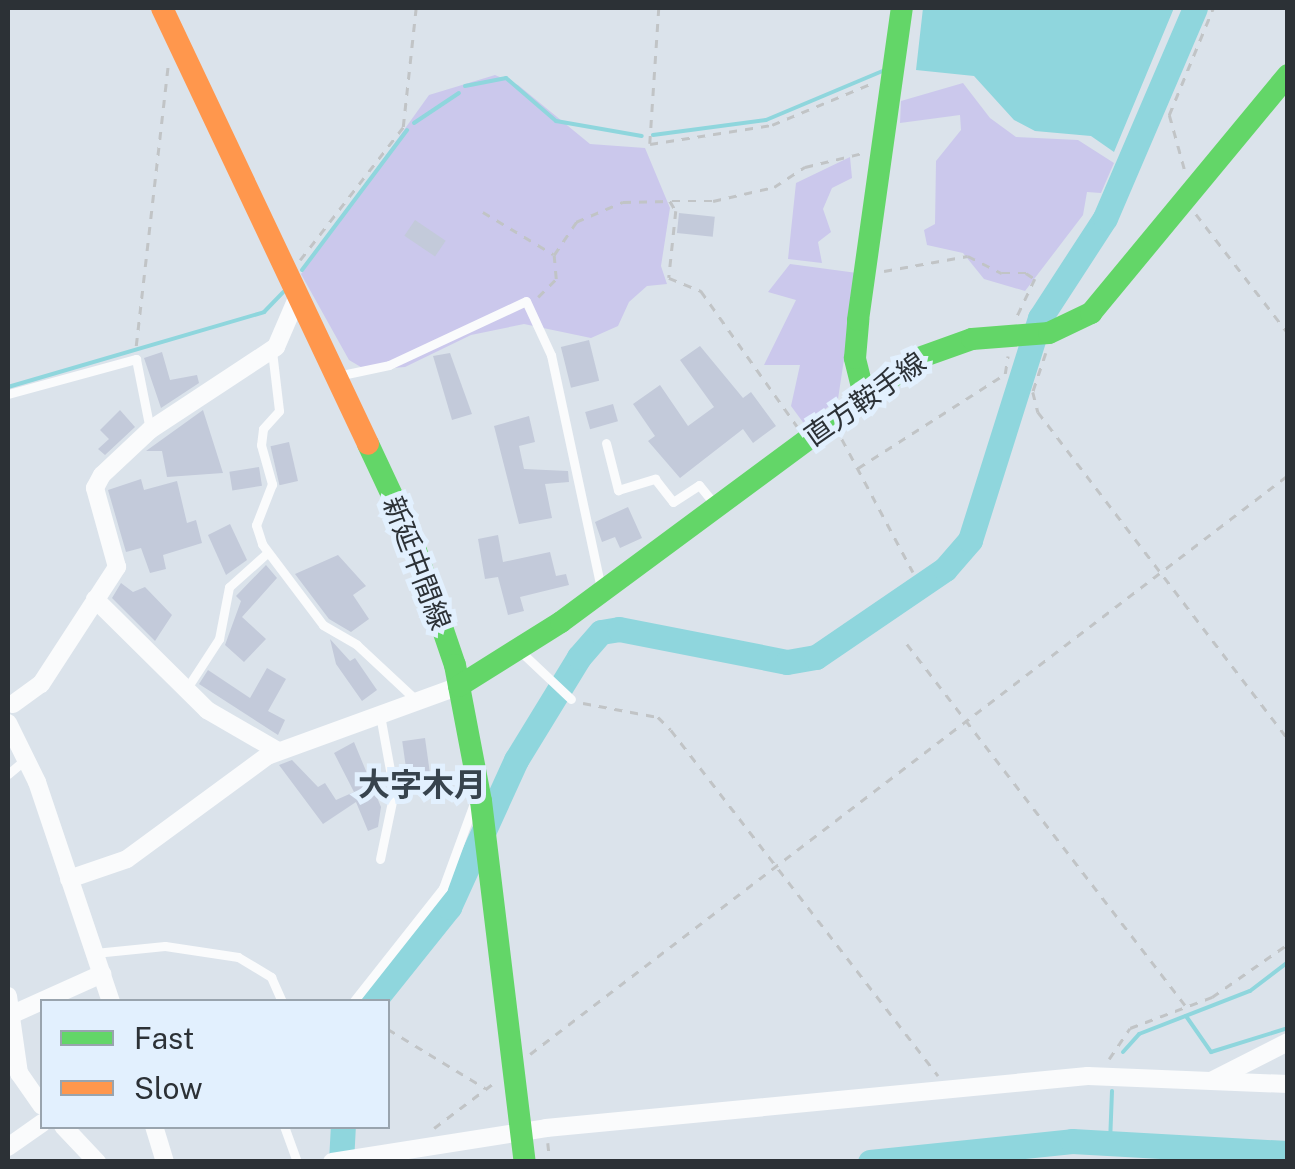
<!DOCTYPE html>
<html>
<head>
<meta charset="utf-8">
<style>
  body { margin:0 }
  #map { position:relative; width:1295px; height:1169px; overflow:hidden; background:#dbe3eb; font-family:"Public Sans","Noto Sans JP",sans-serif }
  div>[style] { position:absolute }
  .green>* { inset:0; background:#cbc8ec }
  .water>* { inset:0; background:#8fd6dd }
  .stream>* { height:4px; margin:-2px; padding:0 2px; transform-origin:2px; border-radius:2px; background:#8fd6dd }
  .river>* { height:25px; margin:-12.5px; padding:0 12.5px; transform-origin:12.5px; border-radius:12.5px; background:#8fd6dd }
  .building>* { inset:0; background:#c3cada; transform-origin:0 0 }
  .path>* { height:2.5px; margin-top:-1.25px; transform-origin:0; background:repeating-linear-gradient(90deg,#c1c4c6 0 8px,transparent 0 16px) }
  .lane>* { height:9px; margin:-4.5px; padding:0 4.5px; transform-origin:4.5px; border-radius:4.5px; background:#fafbfc }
  .street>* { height:18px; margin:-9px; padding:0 9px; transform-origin:9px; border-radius:9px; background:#fafbfc }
  .fast>* { height:22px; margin:-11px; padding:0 11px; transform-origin:11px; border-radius:11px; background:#63d668 }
  .slow>* { height:22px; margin:-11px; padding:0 11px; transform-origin:11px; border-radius:11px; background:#ff974d }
  span { translate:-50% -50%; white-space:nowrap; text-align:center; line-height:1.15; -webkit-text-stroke:10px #e2f0fe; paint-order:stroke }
  .street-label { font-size:28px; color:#2c3136 }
  .quarter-label { font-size:32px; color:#37434d; font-weight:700 }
  .frame { position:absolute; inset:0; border:10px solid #2c3136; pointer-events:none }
  .legend { position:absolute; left:40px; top:999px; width:350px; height:130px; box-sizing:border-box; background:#e2f0fe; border:2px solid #99a4ae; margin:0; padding:12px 18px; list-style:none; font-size:30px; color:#2c3136 }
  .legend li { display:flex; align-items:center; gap:20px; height:50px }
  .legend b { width:50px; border:2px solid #99a4ae }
</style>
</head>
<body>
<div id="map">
  <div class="green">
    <div style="clip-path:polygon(495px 75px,518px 85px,590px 144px,645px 148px,670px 208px,661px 266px,667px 284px,647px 286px,629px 302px,618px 326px,591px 338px,524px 324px,471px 335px,405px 367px,366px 370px,349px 360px,301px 274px,429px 95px)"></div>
    <div style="clip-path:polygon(963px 83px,990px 118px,1016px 137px,1078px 140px,1114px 163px,1101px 193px,1087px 192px,1083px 215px,1025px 291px,984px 279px,963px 253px,927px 245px,924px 230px,935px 224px,936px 161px,961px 130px,960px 115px,900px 123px,901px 101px)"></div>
    <div style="clip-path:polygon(850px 157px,852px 178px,832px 188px,823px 209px,831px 232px,818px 242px,822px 263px,788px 259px,796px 183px)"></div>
    <div style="clip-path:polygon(790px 264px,857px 273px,838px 399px,805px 425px,791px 406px,800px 365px,764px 365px,796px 300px,768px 292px)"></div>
  </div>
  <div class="water">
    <div style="clip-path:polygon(923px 8px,1174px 8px,1114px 152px,1091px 136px,1035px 131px,1014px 120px,974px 76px,916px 70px)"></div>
  </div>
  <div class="stream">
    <div style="left:465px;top:86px;width:42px;rotate:-11deg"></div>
    <div style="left:506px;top:78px;width:66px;rotate:40.7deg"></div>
    <div style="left:556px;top:121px;width:87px;rotate:9.9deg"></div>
    <div style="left:414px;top:123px;width:54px;rotate:-33.7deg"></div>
    <div style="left:653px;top:135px;width:114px;rotate:-7.6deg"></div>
    <div style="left:766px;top:120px;width:129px;rotate:-22.8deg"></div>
    <div style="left:302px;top:270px;width:175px;rotate:-53.1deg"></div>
    <div style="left:8px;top:387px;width:267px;rotate:-16.3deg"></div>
    <div style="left:264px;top:312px;width:28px;rotate:-46deg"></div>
    <div style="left:1186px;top:1016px;width:44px;rotate:55.2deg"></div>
    <div style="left:1211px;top:1052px;width:81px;rotate:-17.3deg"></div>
    <div style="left:1123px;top:1052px;width:24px;rotate:-48deg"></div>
    <div style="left:1139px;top:1034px;width:119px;rotate:-21.2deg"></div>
    <div style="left:1250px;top:991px;width:48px;rotate:-37.3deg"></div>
    <div style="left:1110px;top:1143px;width:52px;rotate:-87.8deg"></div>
  </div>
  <div class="river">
    <div style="left:373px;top:1002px;width:122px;rotate:-51.3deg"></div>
    <div style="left:449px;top:907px;width:162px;rotate:-65.5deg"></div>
    <div style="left:516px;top:760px;width:121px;rotate:-58.5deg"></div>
    <div style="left:579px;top:657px;width:33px;rotate:-49deg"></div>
    <div style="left:601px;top:632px;width:18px;rotate:-9deg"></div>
    <div style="left:619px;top:629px;width:171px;rotate:11.1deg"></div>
    <div style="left:787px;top:662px;width:29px;rotate:-10deg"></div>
    <div style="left:816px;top:657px;width:156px;rotate:-34.3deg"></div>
    <div style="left:945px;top:569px;width:38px;rotate:-49deg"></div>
    <div style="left:970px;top:540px;width:233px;rotate:-72.5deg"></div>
    <div style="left:1040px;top:318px;width:119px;rotate:-57deg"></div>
    <div style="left:1105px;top:218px;width:228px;rotate:-66.8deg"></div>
    <div style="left:341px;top:1162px;width:36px;rotate:-87deg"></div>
    <div style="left:870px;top:1162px;width:203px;rotate:-5.9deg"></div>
    <div style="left:1072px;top:1141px;width:216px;rotate:3.2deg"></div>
  </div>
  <div class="building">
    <div style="left:679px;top:213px;width:36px;height:20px;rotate:6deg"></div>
    <div style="left:415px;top:220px;width:37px;height:19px;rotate:34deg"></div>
    <div style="left:589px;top:340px;width:42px;height:29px;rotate:76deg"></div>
    <div style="clip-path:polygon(700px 346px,743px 398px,751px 392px,776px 426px,753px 443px,743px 429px,680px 478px,648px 441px,655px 436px,633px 404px,660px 385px,688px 426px,714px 407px,680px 360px)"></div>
    <div style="clip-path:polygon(162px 352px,170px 380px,197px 375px,199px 383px,161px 408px,144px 358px)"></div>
    <div style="clip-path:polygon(450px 353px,472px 414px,452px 420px,433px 356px)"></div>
    <div style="left:613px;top:404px;width:18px;height:29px;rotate:74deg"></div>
    <div style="clip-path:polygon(120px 410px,135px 427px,105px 455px,98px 449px,109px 439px,100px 430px)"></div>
    <div style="clip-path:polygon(203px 410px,223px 473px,167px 477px,162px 451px,146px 451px)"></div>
    <div style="clip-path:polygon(529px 416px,535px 442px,519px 446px,524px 469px,568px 471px,569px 482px,545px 484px,552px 518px,519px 524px,494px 426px)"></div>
    <div style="left:289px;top:442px;width:40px;height:19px;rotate:77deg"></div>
    <div style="left:259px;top:467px;width:19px;height:30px;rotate:81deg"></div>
    <div style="clip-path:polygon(141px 479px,144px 490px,177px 481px,187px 523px,196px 520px,202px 543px,163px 555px,166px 569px,150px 573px,141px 548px,126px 552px,108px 490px)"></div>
    <div style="clip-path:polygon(628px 507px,642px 538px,620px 548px,615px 537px,602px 542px,595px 522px)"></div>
    <div style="clip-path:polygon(230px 524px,247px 560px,226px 575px,208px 535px)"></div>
    <div style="clip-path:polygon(498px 535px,503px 562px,550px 552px,556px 576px,566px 574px,569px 585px,520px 597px,524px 611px,508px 615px,498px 577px,485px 579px,478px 539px)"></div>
    <div style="clip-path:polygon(338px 555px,366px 586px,353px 595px,369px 619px,351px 632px,329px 619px,295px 574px)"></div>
    <div style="clip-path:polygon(266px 565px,277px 578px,242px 617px,266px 639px,244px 662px,225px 645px,241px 601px,236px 596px)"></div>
    <div style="clip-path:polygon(121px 583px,133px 592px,145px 587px,172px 615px,155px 641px,112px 598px)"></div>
    <div style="clip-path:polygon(330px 639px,350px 661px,355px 658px,377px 690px,362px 701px,336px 664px)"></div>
    <div style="clip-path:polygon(267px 668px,286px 679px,268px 711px,285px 720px,278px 735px,199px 684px,208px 670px,250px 698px)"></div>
    <div style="left:425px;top:738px;width:37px;height:23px;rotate:82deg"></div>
    <div style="clip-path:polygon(354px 742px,381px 807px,378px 827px,368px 831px,356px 802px,323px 824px,279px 765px,292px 760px,318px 787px,325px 783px,336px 800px,354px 792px,334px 753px)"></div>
  </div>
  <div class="path">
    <div style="left:659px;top:8px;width:136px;rotate:93.8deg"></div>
    <div style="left:650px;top:144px;width:123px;rotate:-8.9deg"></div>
    <div style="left:772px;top:125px;width:106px;rotate:-22.7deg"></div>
    <div style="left:1184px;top:169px;width:56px;rotate:-105.5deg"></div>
    <div style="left:1169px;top:115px;width:116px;rotate:-67.6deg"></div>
    <div style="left:672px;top:201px;width:41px"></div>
    <div style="left:713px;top:201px;width:63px;rotate:-12.9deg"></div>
    <div style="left:774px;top:187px;width:37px;rotate:-33deg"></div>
    <div style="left:805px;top:167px;width:60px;rotate:-13.6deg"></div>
    <div style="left:483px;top:212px;width:82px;rotate:31deg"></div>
    <div style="left:1196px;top:214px;width:150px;rotate:52.3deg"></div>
    <div style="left:300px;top:260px;width:168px;rotate:-52.2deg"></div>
    <div style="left:403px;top:127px;width:120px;rotate:-83.8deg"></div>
    <div style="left:884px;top:271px;width:85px;rotate:-10.1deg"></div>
    <div style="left:968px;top:256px;width:38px;rotate:27deg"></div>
    <div style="left:1002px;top:273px;width:24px"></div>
    <div style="left:1026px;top:273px;width:11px;rotate:34deg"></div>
    <div style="left:1035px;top:279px;width:44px;rotate:115.4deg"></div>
    <div style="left:538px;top:297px;width:25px;rotate:-45deg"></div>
    <div style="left:556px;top:279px;width:24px;rotate:-95deg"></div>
    <div style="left:554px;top:255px;width:40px;rotate:-56deg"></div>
    <div style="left:576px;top:222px;width:51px;rotate:-23.1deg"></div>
    <div style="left:623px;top:202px;width:47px;rotate:-1.2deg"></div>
    <div style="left:670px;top:201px;width:12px;rotate:59deg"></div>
    <div style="left:676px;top:211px;width:67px;rotate:96deg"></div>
    <div style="left:669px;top:278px;width:35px;rotate:22deg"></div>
    <div style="left:701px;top:291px;width:166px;rotate:54.6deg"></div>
    <div style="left:136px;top:346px;width:282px;rotate:-83.5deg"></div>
    <div style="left:1046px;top:353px;width:41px;rotate:108.4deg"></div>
    <div style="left:1033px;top:392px;width:21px;rotate:76deg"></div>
    <div style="left:1038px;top:412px;width:412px;rotate:52.6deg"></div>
    <div style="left:842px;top:439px;width:151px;rotate:61.9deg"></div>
    <div style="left:858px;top:468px;width:174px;rotate:-32.6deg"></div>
    <div style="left:1005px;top:374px;width:18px;rotate:-81deg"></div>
    <div style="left:907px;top:644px;width:456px;rotate:52.4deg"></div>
    <div style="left:583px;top:703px;width:76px;rotate:10.6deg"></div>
    <div style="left:658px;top:717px;width:18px;rotate:45deg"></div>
    <div style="left:671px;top:730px;width:437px;rotate:52.3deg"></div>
    <div style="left:388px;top:1029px;width:114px;rotate:31.3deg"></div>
    <div style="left:530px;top:1054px;width:954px;rotate:-37.37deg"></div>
    <div style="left:1109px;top:1059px;width:37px;rotate:-56deg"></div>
    <div style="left:1130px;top:1028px;width:88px;rotate:-20.7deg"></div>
    <div style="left:1212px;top:997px;width:93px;rotate:-34.9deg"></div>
    <div style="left:434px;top:1128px;width:76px;rotate:-37deg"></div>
    <div style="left:548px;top:1143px;width:19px;rotate:84deg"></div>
  </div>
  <div class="lane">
    <div style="left:272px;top:351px;width:60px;rotate:83.3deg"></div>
    <div style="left:279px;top:411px;width:24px;rotate:132deg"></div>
    <div style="left:263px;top:429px;width:16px;rotate:97deg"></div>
    <div style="left:261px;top:445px;width:41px;rotate:74.2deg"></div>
    <div style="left:272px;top:484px;width:44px;rotate:111.3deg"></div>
    <div style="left:256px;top:525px;width:20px;rotate:72deg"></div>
    <div style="left:262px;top:544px;width:101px;rotate:53deg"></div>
    <div style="left:323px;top:625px;width:39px;rotate:30deg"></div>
    <div style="left:357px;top:645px;width:79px;rotate:43deg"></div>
    <div style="left:337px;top:376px;width:53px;rotate:-11.9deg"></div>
    <div style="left:389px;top:365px;width:151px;rotate:-25deg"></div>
    <div style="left:526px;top:301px;width:60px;rotate:65.2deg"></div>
    <div style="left:551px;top:355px;width:239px;rotate:77.9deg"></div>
    <div style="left:8px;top:394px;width:133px;rotate:-15.3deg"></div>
    <div style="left:136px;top:359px;width:72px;rotate:78.8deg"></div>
    <div style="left:606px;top:443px;width:49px;rotate:75.7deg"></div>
    <div style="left:618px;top:490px;width:39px;rotate:-17deg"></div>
    <div style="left:655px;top:479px;width:29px;rotate:52deg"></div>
    <div style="left:673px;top:502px;width:31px;rotate:-33deg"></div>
    <div style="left:699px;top:485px;width:26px;rotate:51deg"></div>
    <div style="left:520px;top:651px;width:70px;rotate:43.3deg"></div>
    <div style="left:187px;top:688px;width:59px;rotate:-56.9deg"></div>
    <div style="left:219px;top:639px;width:53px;rotate:-79.1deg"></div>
    <div style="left:229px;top:587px;width:51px;rotate:-41.8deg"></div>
    <div style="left:8px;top:774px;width:23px;rotate:-40deg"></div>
    <div style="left:380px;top:859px;width:68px;rotate:-78.2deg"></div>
    <div style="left:394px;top:792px;width:78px;rotate:-100.3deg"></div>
    <div style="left:95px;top:953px;width:70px;rotate:-5.7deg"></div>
    <div style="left:165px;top:946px;width:74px;rotate:8.6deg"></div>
    <div style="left:238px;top:957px;width:39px;rotate:31deg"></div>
    <div style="left:271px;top:977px;width:27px;rotate:66deg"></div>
    <div style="left:353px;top:1002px;width:145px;rotate:-51.7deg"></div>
    <div style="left:443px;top:888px;width:99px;rotate:-69.9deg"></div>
    <div style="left:284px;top:1126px;width:38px;rotate:70deg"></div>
  </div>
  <div class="street">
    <div style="left:95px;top:599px;width:158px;rotate:44.7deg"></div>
    <div style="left:207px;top:710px;width:82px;rotate:30deg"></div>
    <div style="left:13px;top:704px;width:34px;rotate:-36deg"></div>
    <div style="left:41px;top:684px;width:140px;rotate:-57deg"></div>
    <div style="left:117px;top:567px;width:82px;rotate:-105.6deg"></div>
    <div style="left:95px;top:488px;width:15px;rotate:-62deg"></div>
    <div style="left:102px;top:475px;width:66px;rotate:-43.2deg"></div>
    <div style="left:150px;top:430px;width:151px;rotate:-33.4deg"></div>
    <div style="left:276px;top:347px;width:56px;rotate:-66.7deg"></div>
    <div style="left:8px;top:723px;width:66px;rotate:63.8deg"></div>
    <div style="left:37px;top:782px;width:232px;rotate:71.4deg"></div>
    <div style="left:69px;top:879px;width:61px;rotate:-19deg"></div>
    <div style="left:127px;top:859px;width:174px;rotate:-36.3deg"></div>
    <div style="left:267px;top:756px;width:204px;rotate:-20deg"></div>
    <div style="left:8px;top:996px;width:78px;rotate:81.9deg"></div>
    <div style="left:19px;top:1073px;width:40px;rotate:55.1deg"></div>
    <div style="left:13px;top:1014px;width:98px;rotate:-24.2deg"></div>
    <div style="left:1213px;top:1080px;width:84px;rotate:-26.9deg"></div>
    <div style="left:63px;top:1126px;width:50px;rotate:46.6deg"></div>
    <div style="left:154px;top:1126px;width:38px;rotate:73deg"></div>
    <div style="left:8px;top:1147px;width:42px;rotate:-35.2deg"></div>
    <div style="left:332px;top:1162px;width:217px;rotate:-9deg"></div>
    <div style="left:546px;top:1128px;width:544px;rotate:-5.48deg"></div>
    <div style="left:1088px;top:1076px;width:200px;rotate:2.3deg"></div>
  </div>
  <div class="fast">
    <div style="left:864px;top:395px;width:38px;rotate:-104deg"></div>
    <div style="left:855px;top:358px;width:38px;rotate:-85deg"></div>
    <div style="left:858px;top:320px;width:315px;rotate:-82deg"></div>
    <div style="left:368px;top:444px;width:102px;rotate:64.9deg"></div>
    <div style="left:411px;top:536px;width:136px;rotate:71.2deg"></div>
    <div style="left:455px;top:665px;width:138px;rotate:79.2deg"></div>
    <div style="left:481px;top:801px;width:364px;rotate:83.1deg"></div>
    <div style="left:459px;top:686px;width:120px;rotate:-32.1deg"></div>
    <div style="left:561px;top:622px;width:442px;rotate:-36.5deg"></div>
    <div style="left:916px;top:359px;width:59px;rotate:-19.7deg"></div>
    <div style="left:972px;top:339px;width:77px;rotate:-4.5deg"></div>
    <div style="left:1049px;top:333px;width:47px;rotate:-25.5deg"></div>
    <div style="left:1091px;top:313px;width:309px;rotate:-50.4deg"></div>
  </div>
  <div class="slow">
    <div style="left:162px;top:8px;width:482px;rotate:64.7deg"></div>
  </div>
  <div class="street-label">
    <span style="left:865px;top:399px;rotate:-35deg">直方鞍手線</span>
    <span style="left:417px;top:563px;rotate:69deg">新延中間線</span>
  </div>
  <div class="quarter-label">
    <span style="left:422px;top:785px">大字木月</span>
  </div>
  <div class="frame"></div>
  <ul class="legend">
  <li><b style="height:12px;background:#63d668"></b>Fast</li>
  <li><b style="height:12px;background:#ff974d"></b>Slow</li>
  </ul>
</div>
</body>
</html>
